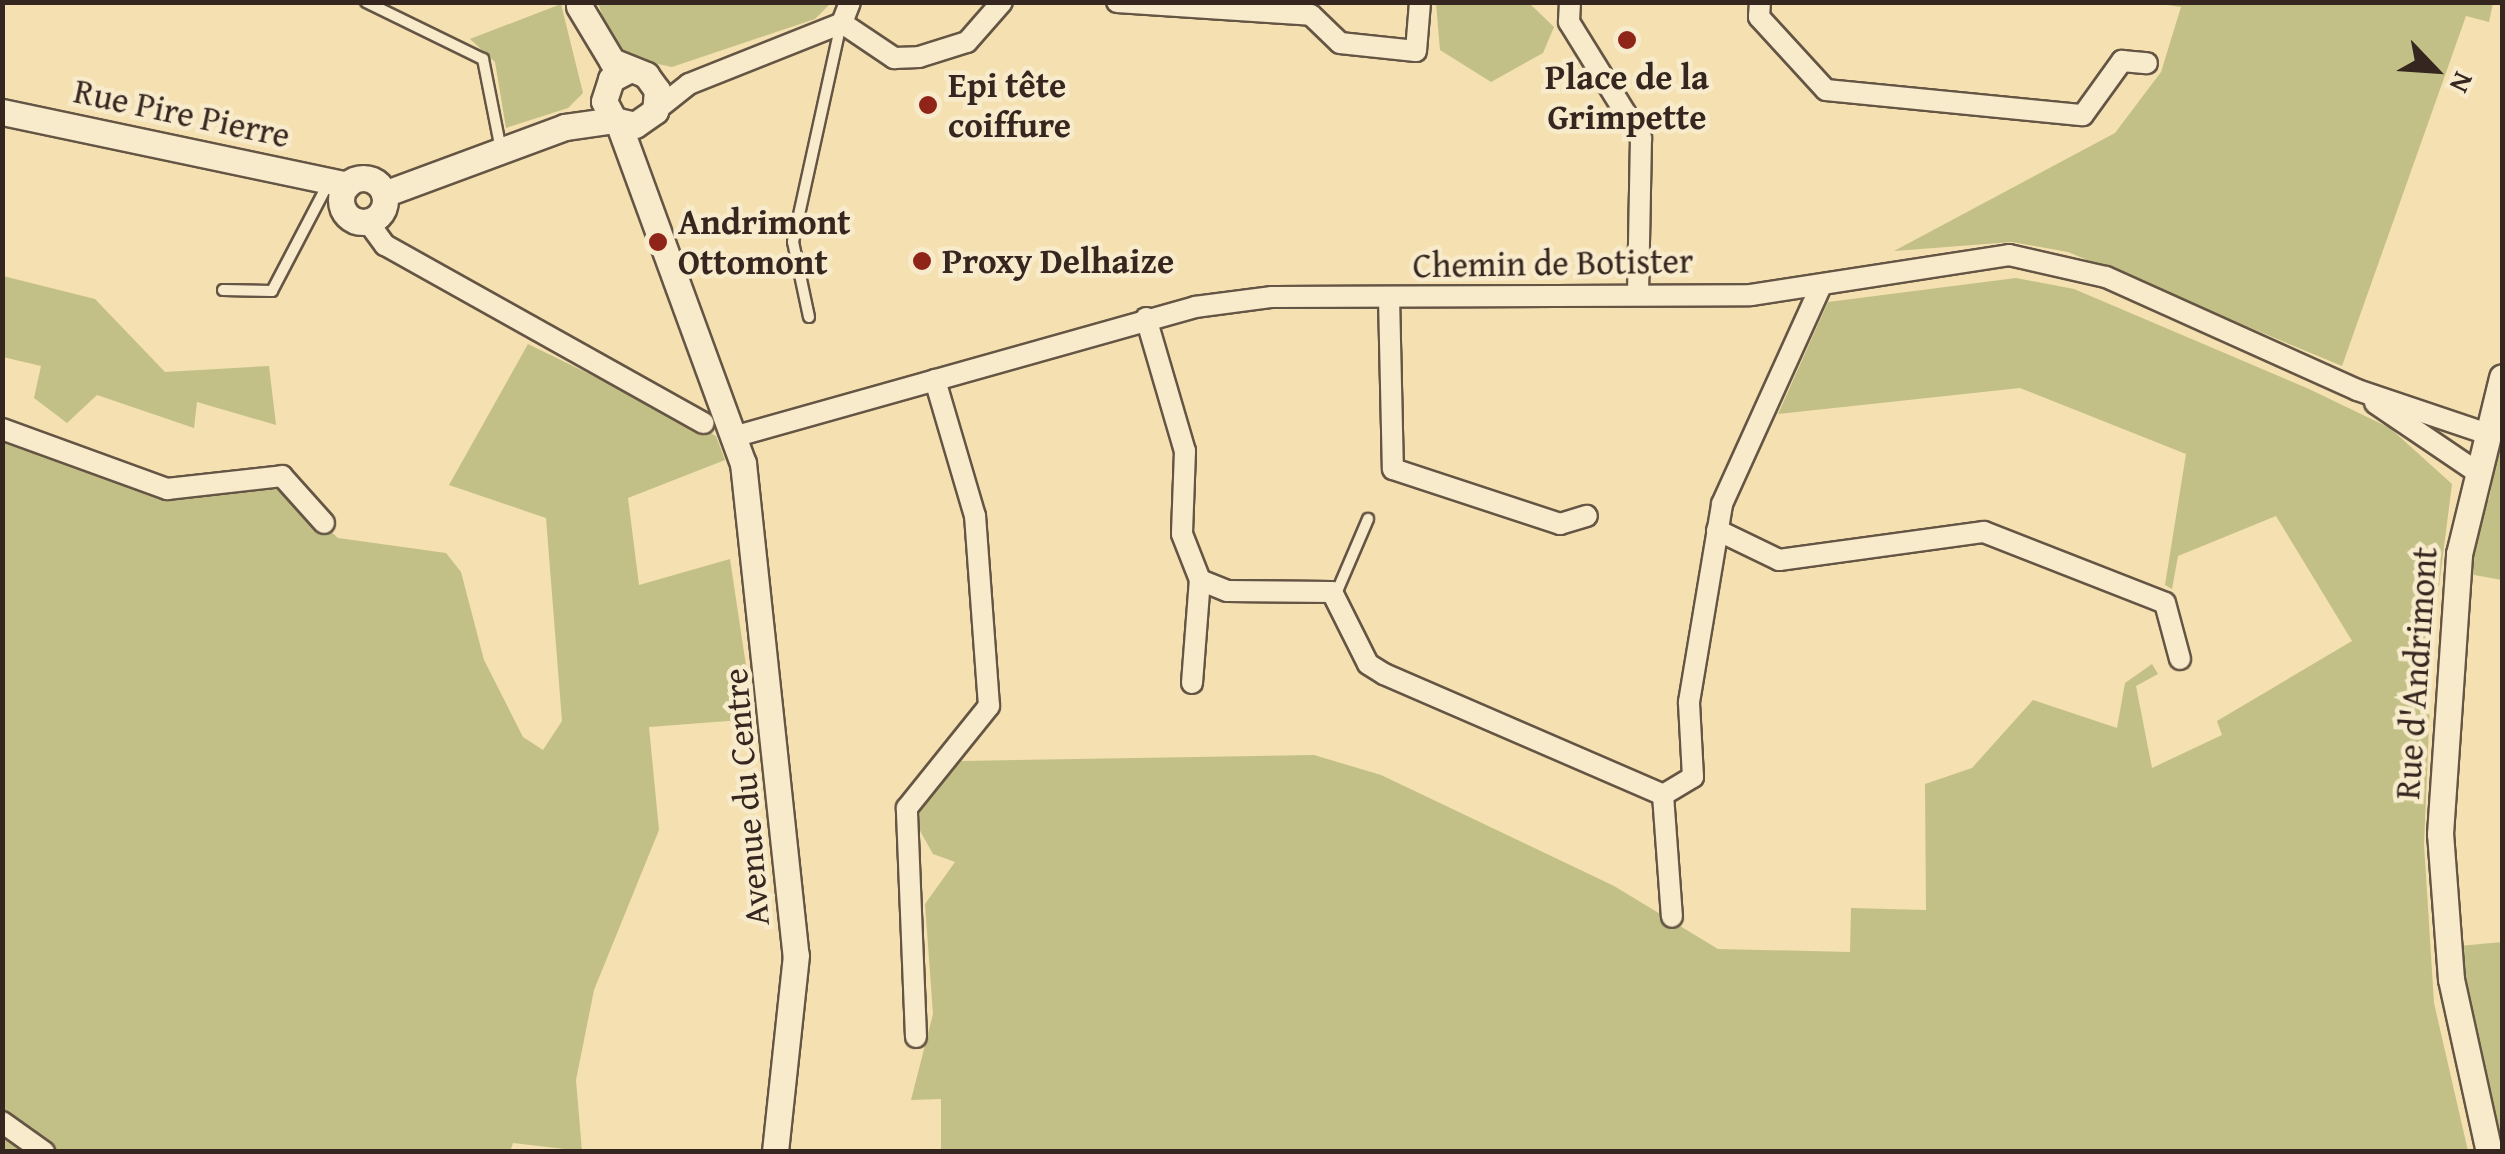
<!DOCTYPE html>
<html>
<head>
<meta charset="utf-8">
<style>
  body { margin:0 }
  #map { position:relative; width:2505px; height:1154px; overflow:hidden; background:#f4e0b0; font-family:"Gentium Book Plus",serif }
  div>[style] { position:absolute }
  .green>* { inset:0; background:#c2c086 }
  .roads { filter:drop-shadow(2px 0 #655544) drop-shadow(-2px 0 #655544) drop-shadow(0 2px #655544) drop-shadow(0 -2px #655544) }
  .service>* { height:10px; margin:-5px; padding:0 5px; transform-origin:5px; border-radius:5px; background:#f8ebcc }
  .minor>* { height:20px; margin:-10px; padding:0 10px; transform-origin:10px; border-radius:10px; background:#f8ebcc }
  .tertiary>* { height:25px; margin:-12.5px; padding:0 12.5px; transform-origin:12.5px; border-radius:12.5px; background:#f8ebcc }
  .tertiary>.ring { margin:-12.5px; padding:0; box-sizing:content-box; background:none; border:25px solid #f8ebcc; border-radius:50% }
  .dots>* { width:28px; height:28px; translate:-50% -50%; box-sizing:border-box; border:5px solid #f8ebcc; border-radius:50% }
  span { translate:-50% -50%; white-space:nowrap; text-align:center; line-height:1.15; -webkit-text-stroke:9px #f8ebcc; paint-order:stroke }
  .poi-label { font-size:35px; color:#352720; font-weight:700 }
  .left { translate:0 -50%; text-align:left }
  .street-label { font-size:35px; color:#352720 }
  .frame { position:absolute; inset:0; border:5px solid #352720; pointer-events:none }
  .north { position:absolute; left:2385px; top:20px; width:100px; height:100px; -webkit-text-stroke:8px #f8ebcc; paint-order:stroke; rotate:115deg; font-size:28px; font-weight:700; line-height:40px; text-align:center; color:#352720 }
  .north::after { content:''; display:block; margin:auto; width:35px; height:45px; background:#352720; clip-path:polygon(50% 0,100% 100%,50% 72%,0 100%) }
</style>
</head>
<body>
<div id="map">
  <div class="green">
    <div style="clip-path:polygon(598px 3px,831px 3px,815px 19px,672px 67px,616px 55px)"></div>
    <div style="clip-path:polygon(1436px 3px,1529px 3px,1554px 27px,1543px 53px,1491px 82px,1440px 50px)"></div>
    <div style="clip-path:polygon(2154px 3px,2493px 3px,2489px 22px,2466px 16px,2342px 366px,2068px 252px,2012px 242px,1894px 251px,2115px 133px,2161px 72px,2181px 7px)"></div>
    <div style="clip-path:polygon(561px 4px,583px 93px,568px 108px,506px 128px,495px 62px,470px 39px)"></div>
    <div style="clip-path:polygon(3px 276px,95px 299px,165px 372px,269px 366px,276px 425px,197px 402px,194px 428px,97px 395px,67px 423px,34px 398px,41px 366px,3px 357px)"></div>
    <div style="clip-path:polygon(2016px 278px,2074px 289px,2309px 389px,2390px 428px,2452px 484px,2433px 633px,2424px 844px,2434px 1003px,2468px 1151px,941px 1152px,941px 1099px,911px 1100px,933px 1014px,925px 904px,955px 862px,933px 854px,914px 820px,925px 793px,961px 761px,1314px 755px,1381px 775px,1614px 886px,1718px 949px,1850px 952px,1851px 908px,1926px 910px,1925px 784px,1972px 768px,2033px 700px,2117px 728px,2125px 683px,2152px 664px,2158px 674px,2136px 686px,2152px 768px,2222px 735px,2217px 721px,2352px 641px,2276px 516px,2178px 556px,2172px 589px,2165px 585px,2186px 454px,2020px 388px,1778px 414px,1828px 302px)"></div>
    <div style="clip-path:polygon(528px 344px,716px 436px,725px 460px,628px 498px,639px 585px,730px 559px,754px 719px,649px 727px,659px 830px,594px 990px,576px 1080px,582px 1151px,513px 1143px,510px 1152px,3px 1151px,2px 433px,130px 485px,274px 481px,338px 538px,446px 553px,461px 572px,484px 660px,523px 737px,543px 750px,562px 721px,546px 518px,449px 485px)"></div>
    <div style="clip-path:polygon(2502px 420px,2502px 580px,2469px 574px,2480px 497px,2489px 500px,2494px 473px,2484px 473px)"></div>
    <div style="clip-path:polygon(2502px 942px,2502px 1151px,2498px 1151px,2459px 946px)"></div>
  </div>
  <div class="roads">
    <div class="service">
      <div style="left:366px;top:2px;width:130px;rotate:26deg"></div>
      <div style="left:483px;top:59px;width:93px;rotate:78.8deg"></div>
      <div style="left:223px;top:290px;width:49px;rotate:1.2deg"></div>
      <div style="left:272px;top:291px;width:121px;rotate:-62.4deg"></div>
      <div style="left:809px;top:317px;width:77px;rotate:-102deg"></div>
      <div style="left:793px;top:242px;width:223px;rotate:-77.6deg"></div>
      <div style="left:1335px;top:596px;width:84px;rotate:-66.8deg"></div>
    </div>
    <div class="minor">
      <div style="left:1117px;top:2px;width:194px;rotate:3.8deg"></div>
      <div style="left:1311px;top:15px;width:40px;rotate:44deg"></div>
      <div style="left:1340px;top:43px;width:76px;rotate:6deg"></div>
      <div style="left:1416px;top:51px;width:49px;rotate:-85.3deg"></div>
      <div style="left:1570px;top:2px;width:20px;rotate:93deg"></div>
      <div style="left:1569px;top:22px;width:137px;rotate:58.2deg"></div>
      <div style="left:1641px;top:138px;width:155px;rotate:91.1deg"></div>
      <div style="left:1760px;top:2px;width:15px;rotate:94deg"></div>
      <div style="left:1759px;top:17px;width:99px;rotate:47.5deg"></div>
      <div style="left:1826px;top:90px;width:258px;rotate:5.6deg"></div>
      <div style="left:2083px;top:115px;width:67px;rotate:-54.2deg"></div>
      <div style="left:2122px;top:61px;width:25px;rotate:5deg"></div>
      <div style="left:842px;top:23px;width:63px;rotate:33.9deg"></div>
      <div style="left:894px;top:58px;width:25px;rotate:-2deg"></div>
      <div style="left:919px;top:57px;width:50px;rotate:-17.4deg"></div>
      <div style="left:967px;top:42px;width:53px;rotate:-48.8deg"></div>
      <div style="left:655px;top:111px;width:43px;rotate:-38.5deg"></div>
      <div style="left:689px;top:84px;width:165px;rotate:-21.7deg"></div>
      <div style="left:842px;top:23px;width:22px;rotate:-69deg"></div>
      <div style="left:368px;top:222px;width:29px;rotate:54deg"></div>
      <div style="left:385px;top:245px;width:365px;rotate:29.2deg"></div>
      <div style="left:1389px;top:297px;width:172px;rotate:88.7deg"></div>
      <div style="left:1393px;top:469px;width:176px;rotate:18.2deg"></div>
      <div style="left:1560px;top:524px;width:28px;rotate:-17deg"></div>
      <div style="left:1146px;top:318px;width:139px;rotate:73.7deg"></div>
      <div style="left:1185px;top:451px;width:83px;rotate:92.1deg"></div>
      <div style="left:1182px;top:534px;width:49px;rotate:68.6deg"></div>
      <div style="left:1200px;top:580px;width:29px;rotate:22deg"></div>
      <div style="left:1227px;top:591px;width:105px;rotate:0.5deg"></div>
      <div style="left:1332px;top:592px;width:80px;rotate:63.4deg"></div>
      <div style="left:1368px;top:664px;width:19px;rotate:32deg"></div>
      <div style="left:1384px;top:674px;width:304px;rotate:23.4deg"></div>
      <div style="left:2375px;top:403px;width:120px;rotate:34.1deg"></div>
      <div style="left:2px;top:429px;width:176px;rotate:20deg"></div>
      <div style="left:167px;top:489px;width:116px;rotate:-6.4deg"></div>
      <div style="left:282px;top:476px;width:63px;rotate:48.2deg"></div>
      <div style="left:737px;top:436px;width:476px;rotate:-15.7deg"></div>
      <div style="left:1195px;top:307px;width:78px;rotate:-7.4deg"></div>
      <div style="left:1272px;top:297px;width:479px;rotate:-0.2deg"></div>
      <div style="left:1751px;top:295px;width:261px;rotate:-8.8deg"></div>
      <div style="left:2009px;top:255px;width:99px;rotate:12.8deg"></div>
      <div style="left:2106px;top:277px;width:275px;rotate:24.2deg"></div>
      <div style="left:2357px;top:390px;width:135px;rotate:18.6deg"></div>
      <div style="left:1717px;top:530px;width:69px;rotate:25.8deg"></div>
      <div style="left:1779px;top:560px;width:207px;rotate:-7.8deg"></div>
      <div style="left:1984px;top:532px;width:194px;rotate:21.4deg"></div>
      <div style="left:2165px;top:603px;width:58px;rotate:75deg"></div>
      <div style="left:1192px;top:683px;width:103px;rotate:-85.6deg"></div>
      <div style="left:1663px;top:795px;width:35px;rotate:-31deg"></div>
      <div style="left:1693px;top:777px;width:75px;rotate:-93.1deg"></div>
      <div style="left:1689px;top:702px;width:201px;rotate:-80.5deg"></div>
      <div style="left:1722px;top:504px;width:237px;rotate:-65.6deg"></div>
      <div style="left:1663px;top:795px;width:122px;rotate:85.8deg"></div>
      <div style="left:916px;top:1037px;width:229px;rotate:-92.3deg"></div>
      <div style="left:907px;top:808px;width:131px;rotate:-51.2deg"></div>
      <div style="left:989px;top:706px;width:191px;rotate:-94.2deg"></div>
      <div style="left:975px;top:516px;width:142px;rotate:-106.4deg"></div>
      <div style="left:2px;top:1122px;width:52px;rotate:35.5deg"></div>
    </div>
    <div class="tertiary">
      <div style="left:579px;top:6px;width:64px;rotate:59deg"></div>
      <div style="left:612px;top:61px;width:37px;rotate:22deg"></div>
      <div style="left:646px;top:75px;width:19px;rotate:54deg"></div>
      <div style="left:657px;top:90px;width:21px;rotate:95deg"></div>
      <div style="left:655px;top:111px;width:24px;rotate:145deg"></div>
      <div style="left:635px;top:125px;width:22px;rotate:-167deg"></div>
      <div style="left:614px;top:120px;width:21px;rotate:-118deg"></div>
      <div style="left:604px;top:101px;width:23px;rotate:-72deg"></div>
      <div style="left:611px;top:79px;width:20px;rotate:-27deg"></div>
      <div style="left:2px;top:112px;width:353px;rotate:11.9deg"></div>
      <div style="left:618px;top:122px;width:363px;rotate:69.9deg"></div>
      <div style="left:743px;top:463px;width:495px;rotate:83.9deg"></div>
      <div style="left:796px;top:955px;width:198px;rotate:96.1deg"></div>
      <div class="ring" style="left:341px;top:178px;width:19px;height:19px"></div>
      <div style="left:384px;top:194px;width:193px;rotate:-20.3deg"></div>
      <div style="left:565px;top:127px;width:49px;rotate:-8.1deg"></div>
      <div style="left:2489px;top:1152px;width:177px;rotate:-102.4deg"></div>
      <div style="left:2451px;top:979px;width:145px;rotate:-94.3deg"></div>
      <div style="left:2440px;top:834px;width:281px;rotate:-86.1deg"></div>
      <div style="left:2459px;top:554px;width:182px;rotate:-76.3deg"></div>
    </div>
  </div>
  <div class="dots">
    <div style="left:1627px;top:40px;background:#8f2418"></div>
    <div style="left:928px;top:105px;background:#8f2418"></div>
    <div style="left:658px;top:242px;background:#8f2418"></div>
    <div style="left:922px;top:261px;background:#8f2418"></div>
  </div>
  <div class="poi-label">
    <span style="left:1627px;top:97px">Place de la<br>Grimpette</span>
    <span class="left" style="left:948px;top:105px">Epi tête<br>coiffure</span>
    <span class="left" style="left:678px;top:242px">Andrimont<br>Ottomont</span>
    <span class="left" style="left:942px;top:261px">Proxy Delhaize</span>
  </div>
  <div class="street-label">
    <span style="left:182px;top:113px;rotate:12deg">Rue Pire Pierre</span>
    <span style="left:1553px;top:263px;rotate:-1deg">Chemin de Botister</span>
    <span style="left:2416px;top:673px;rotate:-86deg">Rue d'Andrimont</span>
    <span style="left:746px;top:797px;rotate:-95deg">Avenue du Centre</span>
  </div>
  <div class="frame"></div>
  <div class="north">N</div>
</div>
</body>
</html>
